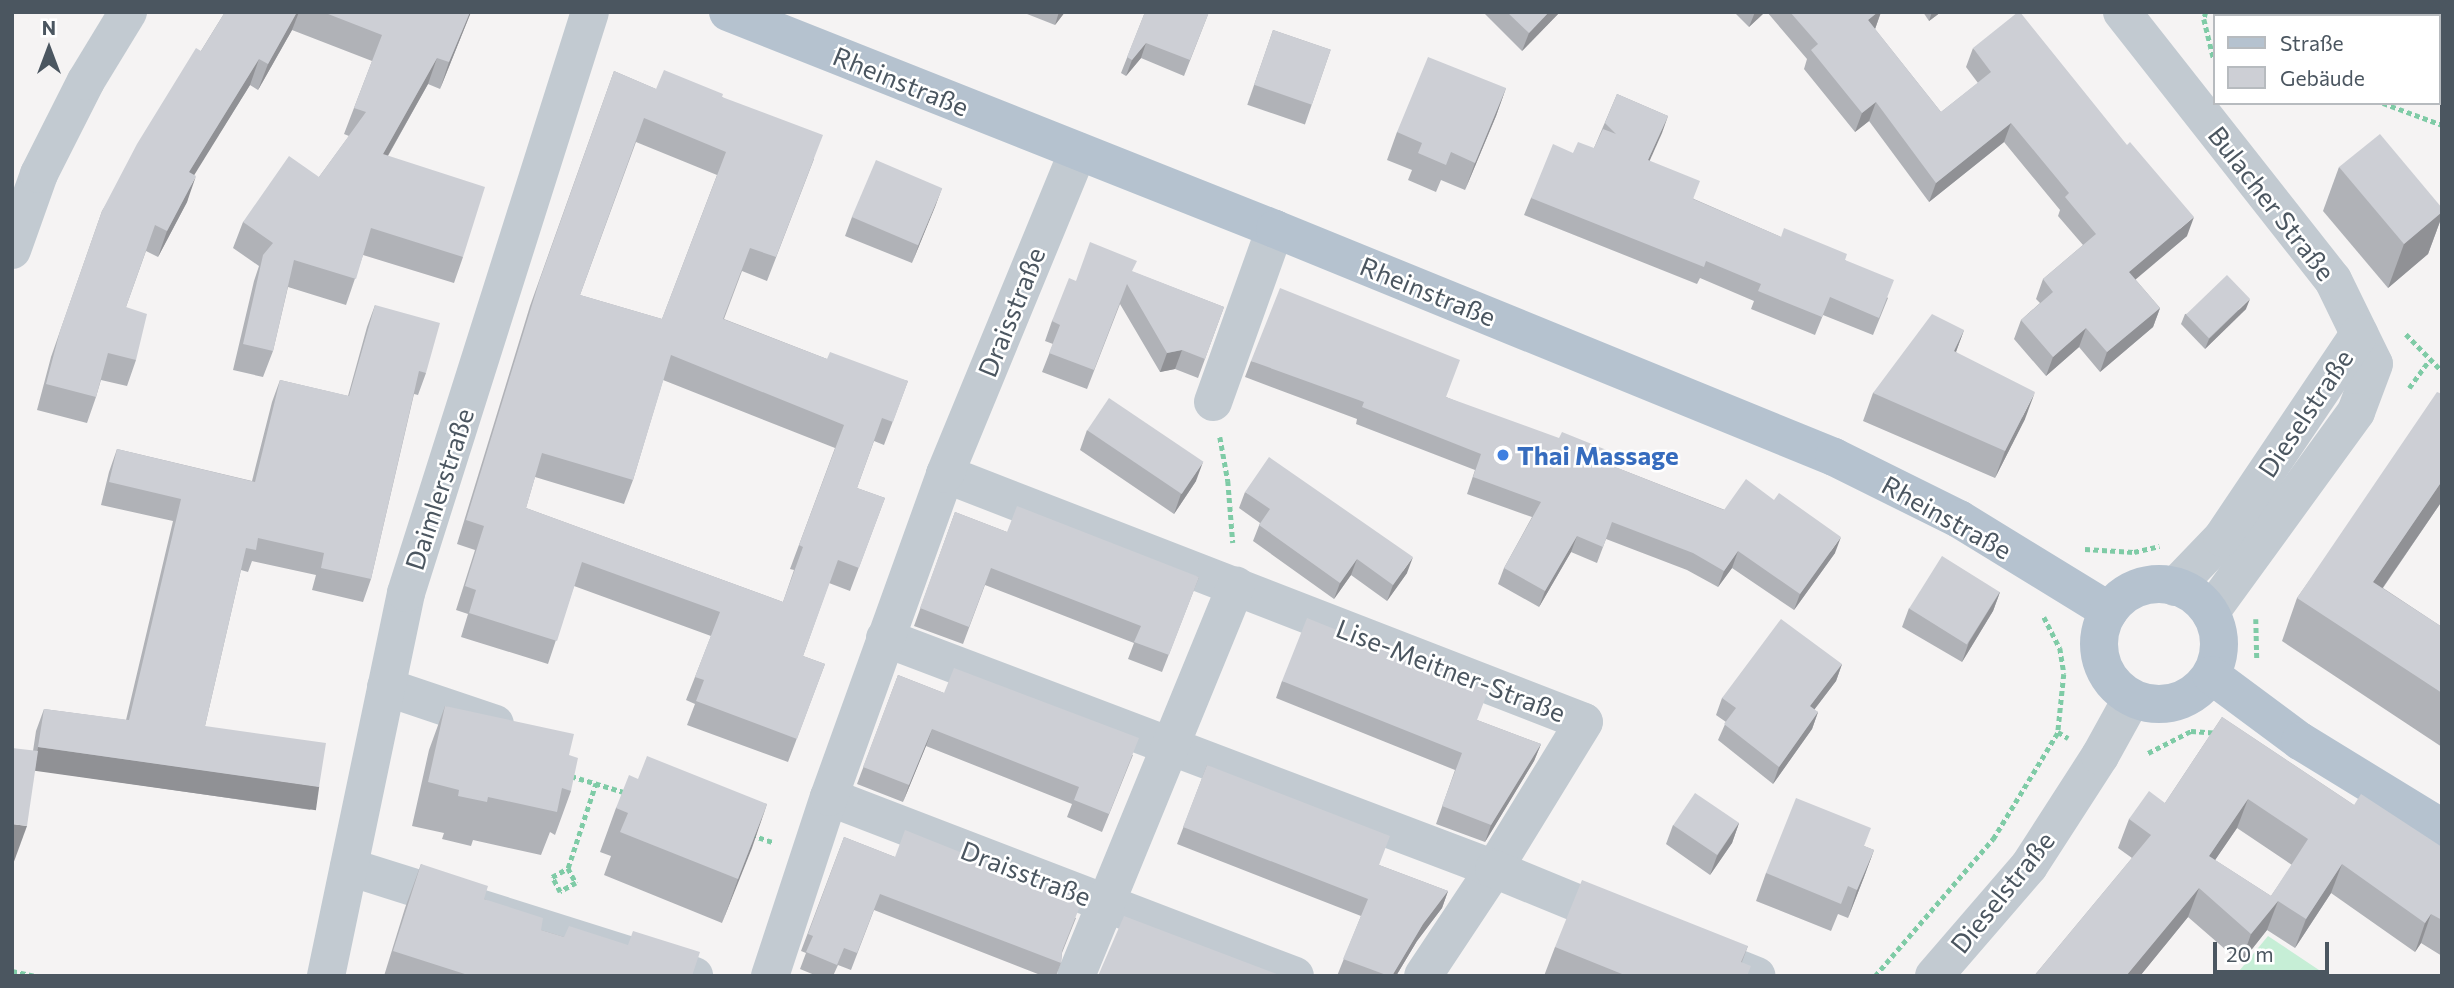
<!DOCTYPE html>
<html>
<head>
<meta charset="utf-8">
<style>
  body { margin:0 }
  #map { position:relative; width:2454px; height:988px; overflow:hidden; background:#f5f3f3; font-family:Commissioner,sans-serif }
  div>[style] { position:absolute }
  .green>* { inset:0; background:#c6eed6 }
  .river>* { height:70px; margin:-35px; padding:0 35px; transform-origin:35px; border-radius:35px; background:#95d7e9 }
  .path>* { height:4.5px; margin-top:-2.25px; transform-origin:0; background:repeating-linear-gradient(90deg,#7fcba6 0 5px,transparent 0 8.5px) }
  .minor>* { height:38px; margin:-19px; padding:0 19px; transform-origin:19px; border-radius:19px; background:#c2cad1 }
  .major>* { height:38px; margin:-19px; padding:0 19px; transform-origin:19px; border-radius:19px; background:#b5c2cf }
  .major>.ring { margin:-19px; padding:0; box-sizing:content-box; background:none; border:38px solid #b5c2cf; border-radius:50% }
  .wall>* { inset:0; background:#b0b2b7; transform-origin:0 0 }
  .shaded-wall>* { inset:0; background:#909195; transform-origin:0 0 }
  .building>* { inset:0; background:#cdcfd5; transform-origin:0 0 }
  .dots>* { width:19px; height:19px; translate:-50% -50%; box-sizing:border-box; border:4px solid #fff; border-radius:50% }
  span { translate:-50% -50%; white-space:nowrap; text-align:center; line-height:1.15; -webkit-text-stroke:5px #fff; paint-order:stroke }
  .street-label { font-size:26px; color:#4b5660 }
  .shop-label { font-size:26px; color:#366cbe; font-weight:700 }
  .left { translate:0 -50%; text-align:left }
  .frame { position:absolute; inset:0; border:14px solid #4b5660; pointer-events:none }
  .legend { position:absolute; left:2213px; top:14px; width:228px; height:91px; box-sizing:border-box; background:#fff; border:2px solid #b7bbbf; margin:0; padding:9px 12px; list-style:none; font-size:21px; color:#4b5660 }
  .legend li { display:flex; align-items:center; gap:14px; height:35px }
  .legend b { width:35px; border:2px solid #b7bbbf }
  .north { position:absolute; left:14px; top:14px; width:70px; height:70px; -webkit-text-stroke:5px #fff; paint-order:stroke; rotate:0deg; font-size:19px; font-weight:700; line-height:28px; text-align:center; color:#4b5660 }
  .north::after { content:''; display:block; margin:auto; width:24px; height:32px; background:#4b5660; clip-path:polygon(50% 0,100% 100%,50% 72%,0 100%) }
  .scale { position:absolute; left:2213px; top:942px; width:116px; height:32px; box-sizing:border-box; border:4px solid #4b5660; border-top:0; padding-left:9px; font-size:21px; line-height:24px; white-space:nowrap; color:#4b5660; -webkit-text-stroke:5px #fff; paint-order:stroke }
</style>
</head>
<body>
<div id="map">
  <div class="green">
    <div style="clip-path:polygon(2268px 936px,2328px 976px,2235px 976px)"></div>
  </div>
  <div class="river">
    <div style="left:2437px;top:12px;width:6px;rotate:31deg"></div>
  </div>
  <div class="path">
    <div style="left:2206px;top:12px;width:7px;rotate:106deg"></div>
    <div style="left:2204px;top:19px;width:42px;rotate:76.3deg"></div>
    <div style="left:2220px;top:12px;width:4px;rotate:63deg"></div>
    <div style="left:2293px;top:12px;width:13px;rotate:18deg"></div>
    <div style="left:2383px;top:103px;width:63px;rotate:20.4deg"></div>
    <div style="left:2406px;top:334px;width:52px;rotate:45.8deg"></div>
    <div style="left:2409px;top:388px;width:34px;rotate:-54deg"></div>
    <div style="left:1220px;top:437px;width:45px;rotate:79.7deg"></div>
    <div style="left:1228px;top:481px;width:62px;rotate:85.4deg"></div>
    <div style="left:2085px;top:549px;width:49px;rotate:3.5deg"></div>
    <div style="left:2134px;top:552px;width:26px;rotate:-13deg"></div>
    <div style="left:2044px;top:617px;width:35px;rotate:63deg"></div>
    <div style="left:2060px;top:648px;width:26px;rotate:81deg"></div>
    <div style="left:2064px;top:674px;width:58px;rotate:95.9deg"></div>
    <div style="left:2058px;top:732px;width:12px;rotate:31deg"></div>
    <div style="left:2256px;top:619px;width:40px;rotate:88.6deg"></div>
    <div style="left:2148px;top:753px;width:48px;rotate:-27.1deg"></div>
    <div style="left:2191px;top:731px;width:26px;rotate:4deg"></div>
    <div style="left:571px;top:776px;width:59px;rotate:16.9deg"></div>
    <div style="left:751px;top:835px;width:23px;rotate:18deg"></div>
    <div style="left:568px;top:868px;width:17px;rotate:62deg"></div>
    <div style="left:576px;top:883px;width:18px;rotate:151deg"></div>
    <div style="left:560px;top:892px;width:17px;rotate:-118deg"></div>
    <div style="left:552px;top:877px;width:18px;rotate:-29deg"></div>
    <div style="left:568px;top:868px;width:89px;rotate:-71.8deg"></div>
    <div style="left:12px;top:971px;width:25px;rotate:12deg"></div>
    <div style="left:1875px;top:976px;width:181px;rotate:-49.3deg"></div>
    <div style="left:1993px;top:839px;width:125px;rotate:-58.7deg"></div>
  </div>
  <div class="minor">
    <div style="left:2122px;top:12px;width:341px;rotate:51.8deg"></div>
    <div style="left:2333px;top:280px;width:93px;rotate:64deg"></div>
    <div style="left:2374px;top:364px;width:51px;rotate:110.6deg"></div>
    <div style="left:2356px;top:412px;width:248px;rotate:126deg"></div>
    <div style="left:12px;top:250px;width:81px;rotate:-70.4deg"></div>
    <div style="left:39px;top:174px;width:104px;rotate:-63.2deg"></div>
    <div style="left:86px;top:81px;width:81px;rotate:-58.7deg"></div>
    <div style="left:1213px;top:402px;width:184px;rotate:-70.3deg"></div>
    <div style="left:945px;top:474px;width:685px;rotate:21.21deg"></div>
    <div style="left:1584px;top:722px;width:172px;rotate:121.5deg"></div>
    <div style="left:1494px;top:869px;width:128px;rotate:123.6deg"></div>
    <div style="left:2175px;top:587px;width:68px;rotate:-46.2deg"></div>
    <div style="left:2222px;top:538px;width:246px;rotate:-56.1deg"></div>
    <div style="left:885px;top:638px;width:651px;rotate:20.77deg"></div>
    <div style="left:1494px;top:869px;width:137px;rotate:22.3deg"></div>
    <div style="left:386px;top:687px;width:115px;rotate:18.7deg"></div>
    <div style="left:829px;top:797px;width:499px;rotate:21deg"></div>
    <div style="left:349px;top:867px;width:362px;rotate:17.5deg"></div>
    <div style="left:1700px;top:953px;width:61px;rotate:22deg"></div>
    <div style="left:326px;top:976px;width:391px;rotate:-78.2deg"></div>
    <div style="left:406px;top:593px;width:609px;rotate:-72.43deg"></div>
    <div style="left:770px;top:976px;width:188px;rotate:-71.8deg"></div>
    <div style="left:829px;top:797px;width:343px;rotate:-70.2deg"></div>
    <div style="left:945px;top:474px;width:349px;rotate:-67.6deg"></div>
    <div style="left:1076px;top:976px;width:422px;rotate:-67.7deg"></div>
    <div style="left:1934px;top:976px;width:145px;rotate:-49.2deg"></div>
    <div style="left:2029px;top:866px;width:131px;rotate:-57.2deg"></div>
    <div style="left:2100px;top:756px;width:66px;rotate:-61.1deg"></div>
  </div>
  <div class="major">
    <div style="left:728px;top:12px;width:588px;rotate:21.64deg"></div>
    <div style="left:1275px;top:229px;width:604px;rotate:22.19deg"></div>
    <div style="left:1834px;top:457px;width:140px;rotate:26.4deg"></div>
    <div style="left:1959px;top:519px;width:176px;rotate:31.5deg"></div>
    <div class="ring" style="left:2099px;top:584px;width:82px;height:82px"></div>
    <div style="left:2211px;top:675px;width:111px;rotate:36.6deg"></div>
    <div style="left:2300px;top:741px;width:167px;rotate:31.5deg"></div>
  </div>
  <div class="wall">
    <div style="clip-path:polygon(225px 12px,471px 12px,440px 89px,428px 84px,388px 156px,463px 257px,454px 283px,363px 255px,346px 305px,288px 287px,273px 351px,263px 377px,233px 370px,254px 281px,259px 266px,233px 248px,243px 222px,319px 177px,349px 136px,344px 134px,372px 61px,292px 30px,258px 90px,250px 85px,194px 174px,187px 202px,158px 257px,146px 251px,126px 307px,136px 360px,127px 386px,101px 380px,96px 397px,87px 423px,37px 410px,51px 357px,102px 211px)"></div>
    <div style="clip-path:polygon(1022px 12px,1065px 12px,1055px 25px)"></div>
    <div style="clip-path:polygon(1145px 12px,1209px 12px,1184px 76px,1141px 58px,1126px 76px,1121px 73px)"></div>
    <div style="clip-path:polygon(1483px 12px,1560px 12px,1522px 51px)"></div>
    <div style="clip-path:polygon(1734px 12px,1765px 12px,1749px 27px)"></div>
    <div style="clip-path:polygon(1767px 12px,1881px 12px,1875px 29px,1941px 112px,1978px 83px,1966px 67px,1973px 48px,2187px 236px,2135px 279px,2160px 308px,2153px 327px,2100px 372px,2079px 347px,2046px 376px,2014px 339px,2021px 320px,2040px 303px,2036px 299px,2043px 279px,2083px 245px,2058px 216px,2060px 210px,2004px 142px,1929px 202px,1869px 121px,1855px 132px,1804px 69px,1807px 59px)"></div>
    <div style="clip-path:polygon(1923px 12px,1941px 12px,1929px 21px)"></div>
    <div style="left:1273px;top:30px;width:61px;height:79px;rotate:19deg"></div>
    <div style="clip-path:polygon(evenodd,614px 71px,656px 89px,722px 97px,814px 159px,767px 281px,742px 271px,724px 319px,827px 359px,908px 381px,884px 445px,874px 441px,857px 488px,885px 498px,850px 591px,829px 583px,803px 656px,825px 664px,788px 762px,687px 725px,695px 704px,686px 700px,711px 636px,574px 586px,548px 664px,461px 637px,468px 614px,456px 610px,475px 550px,457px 544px,530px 306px,614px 71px,636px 142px,717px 175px,662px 319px,580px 295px,636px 142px,614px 71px,663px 380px,835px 448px,790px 569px,794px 570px,783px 602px,526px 508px,535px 477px,624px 504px,633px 480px,663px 380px)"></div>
    <div style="clip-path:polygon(1506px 88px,1496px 116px,1465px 190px,1441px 180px,1436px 192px,1408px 180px,1412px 170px,1387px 160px,1397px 132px)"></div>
    <div style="clip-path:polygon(1617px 94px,1668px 116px,1649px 161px,1694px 199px,1781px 237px,1845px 260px,1888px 298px,1873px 335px,1823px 315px,1815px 335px,1751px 309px,1754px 301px,1700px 278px,1697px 284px,1524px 215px,1531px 198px,1573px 153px,1594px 148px)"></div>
    <div style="clip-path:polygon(2339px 167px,2442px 208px,2442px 216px,2428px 254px,2388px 288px,2323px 211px)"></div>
    <div style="clip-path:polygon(942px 188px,912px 263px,845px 236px,852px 217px)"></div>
    <div style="clip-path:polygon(1133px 272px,1224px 307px,1198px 378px,1175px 369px,1160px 372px,1120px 304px,1087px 389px,1042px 372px,1053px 344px,1045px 341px,1052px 321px,1076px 281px)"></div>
    <div style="clip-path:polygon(375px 305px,426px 373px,418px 395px,414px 394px,371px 579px,363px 602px,312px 590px,316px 575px,252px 561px,248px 572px,241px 570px,205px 726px,311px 810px,35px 770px,33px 751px,36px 731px,44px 709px,126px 720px,173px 521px,101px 505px,109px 472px,117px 449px,252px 481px,272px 402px,280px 380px,348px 396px,367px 327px)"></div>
    <div style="clip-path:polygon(2246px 309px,2205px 349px,2181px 324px,2185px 314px)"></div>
    <div style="clip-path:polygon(1964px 330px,1956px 352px,2025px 419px,1995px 478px,1863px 421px,1873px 393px)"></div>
    <div style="clip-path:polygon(1251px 361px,1446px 397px,1615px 467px,1835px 553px,1794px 610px,1732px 568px,1718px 587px,1687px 570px,1606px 539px,1597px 563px,1571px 552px,1539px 607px,1498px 584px,1504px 568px,1532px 517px,1467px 494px,1475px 470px,1356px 424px,1357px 419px,1245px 377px)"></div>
    <div style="clip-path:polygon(2442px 394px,2442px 501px,2383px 588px,2442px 627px,2442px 747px,2282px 641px,2297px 598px)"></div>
    <div style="clip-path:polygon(1087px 430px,1196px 481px,1174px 514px,1080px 450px)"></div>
    <div style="clip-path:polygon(1245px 492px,1407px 573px,1387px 601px,1351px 575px,1334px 599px,1253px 541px,1260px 523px,1239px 508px)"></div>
    <div style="clip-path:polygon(955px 512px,1007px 532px,1199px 577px,1162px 672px,1128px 659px,1134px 643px,985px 585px,963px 644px,914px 626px)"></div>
    <div style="clip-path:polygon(2000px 592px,1993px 611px,1962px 662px,1902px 627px,1909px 608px)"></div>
    <div style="clip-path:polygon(1842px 664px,1836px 681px,1814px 710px,1818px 712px,1812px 729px,1773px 784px,1718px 740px,1726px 722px,1716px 715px,1722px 698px)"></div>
    <div style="clip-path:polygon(898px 675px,944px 693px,1133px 755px,1102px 832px,1067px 817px,1072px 804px,926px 746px,903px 802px,857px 784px)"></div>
    <div style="clip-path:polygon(1282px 681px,1477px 720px,1541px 744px,1534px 761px,1485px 842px,1436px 824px,1455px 770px,1276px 698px)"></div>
    <div style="clip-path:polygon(445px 706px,569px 755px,571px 791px,555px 835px,550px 832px,541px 855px,473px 840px,471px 846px,442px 839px,444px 833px,412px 826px,429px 750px)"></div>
    <div style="clip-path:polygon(evenodd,2222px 717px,2354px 805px,2442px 847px,2442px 956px,2421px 943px,2415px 952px,2331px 893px,2295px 948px,2267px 930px,2241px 963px,2188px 917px,2140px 976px,2034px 976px,2132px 858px,2118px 848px,2129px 819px,2165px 803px,2222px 717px,2237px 828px,2292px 865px,2271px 896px,2215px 860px,2237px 828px)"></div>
    <div style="clip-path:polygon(1207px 765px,1379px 865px,1448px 891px,1442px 908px,1417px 941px,1396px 976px,1337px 976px,1361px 916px,1177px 844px)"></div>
    <div style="clip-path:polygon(638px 779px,767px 804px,722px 923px,604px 875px,611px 856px,600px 852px,616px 808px)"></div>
    <div style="clip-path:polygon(1739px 823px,1732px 843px,1710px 875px,1666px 844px,1673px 825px)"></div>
    <div style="clip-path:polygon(844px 837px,895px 857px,1076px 918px,1062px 953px,1061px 963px,1056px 976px,1043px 976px,874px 910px,851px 970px,838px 965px,833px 976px,817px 976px,800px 969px,806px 953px,801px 951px)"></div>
    <div style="clip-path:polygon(1864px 846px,1874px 850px,1864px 877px,1848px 918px,1838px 914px,1831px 931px,1756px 901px,1766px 873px)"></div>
    <div style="clip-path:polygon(421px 864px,541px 930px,692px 976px,384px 976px,405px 908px)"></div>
    <div style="clip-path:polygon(1748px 946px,1742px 962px,1747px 976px,1544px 976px,1555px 947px)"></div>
  </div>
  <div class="shaded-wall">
    <div style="clip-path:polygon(297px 12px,299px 12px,292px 30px,258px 90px,268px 64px)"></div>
    <div style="clip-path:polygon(470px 12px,471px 12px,440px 89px,449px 62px)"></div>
    <div style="clip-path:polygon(1059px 12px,1065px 12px,1055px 25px)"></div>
    <div style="clip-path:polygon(1549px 12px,1560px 12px,1522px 51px,1529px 33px)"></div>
    <div style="clip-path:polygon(1755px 12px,1765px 12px,1749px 27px)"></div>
    <div style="clip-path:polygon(1878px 12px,1881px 12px,1875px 29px,1868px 20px)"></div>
    <div style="clip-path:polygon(1932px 12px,1941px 12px,1929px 21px)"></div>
    <div style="clip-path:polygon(1146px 43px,1141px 58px,1126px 76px,1132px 60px)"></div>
    <div style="clip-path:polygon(437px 58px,428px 84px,374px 180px,383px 154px)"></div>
    <div style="clip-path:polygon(259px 59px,250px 85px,180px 198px,189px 172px)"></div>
    <div style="clip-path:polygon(1506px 88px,1496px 116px,1465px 190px,1475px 163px)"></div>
    <div style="clip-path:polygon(1876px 102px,1869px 121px,1855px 132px,1862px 113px)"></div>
    <div style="clip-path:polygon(1668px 116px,1662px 133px,1642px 178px,1648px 160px)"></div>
    <div style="clip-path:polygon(2011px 123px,2004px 142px,1929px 202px,1936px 183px)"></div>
    <div style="clip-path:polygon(196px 176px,187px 202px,158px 257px,167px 231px)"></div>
    <div style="clip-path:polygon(942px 188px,935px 207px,912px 263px,919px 244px)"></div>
    <div style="clip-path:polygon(2442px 212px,2442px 216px,2428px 254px,2388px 288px,2404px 244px)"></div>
    <div style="clip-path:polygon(2194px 217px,2187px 236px,2122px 291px,2129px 272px)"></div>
    <div style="clip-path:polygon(2250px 299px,2246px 309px,2205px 349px,2209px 339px)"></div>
    <div style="clip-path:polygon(2160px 308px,2153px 327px,2100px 372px,2107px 352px)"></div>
    <div style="clip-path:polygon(2086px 328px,2079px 347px,2046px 376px,2053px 357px)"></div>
    <div style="clip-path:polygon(1964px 330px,1954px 357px,1954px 351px)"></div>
    <div style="clip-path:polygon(1182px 350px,1175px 369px,1160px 372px,1167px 353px)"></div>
    <div style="clip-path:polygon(2035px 392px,2025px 419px,1995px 478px,2005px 451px)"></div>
    <div style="clip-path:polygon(1203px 462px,1196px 481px,1174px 514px,1181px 494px)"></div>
    <div style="clip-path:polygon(2442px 481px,2442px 501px,2357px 625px,2373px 582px)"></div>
    <div style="clip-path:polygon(1577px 536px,1571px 552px,1539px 607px,1545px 591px)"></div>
    <div style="clip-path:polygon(1841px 537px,1835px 553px,1794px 610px,1800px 594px)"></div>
    <div style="clip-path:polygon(1738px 551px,1732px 568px,1718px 587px,1724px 571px)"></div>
    <div style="clip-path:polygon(1413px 557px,1407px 573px,1387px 601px,1393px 585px)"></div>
    <div style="clip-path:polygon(1357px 559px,1351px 575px,1334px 599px,1340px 583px)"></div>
    <div style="clip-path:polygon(2000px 592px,1993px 611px,1962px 662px,1969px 642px)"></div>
    <div style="clip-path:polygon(1842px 664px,1836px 681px,1804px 723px,1810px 706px)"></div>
    <div style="clip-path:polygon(1818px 712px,1812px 729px,1773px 784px,1779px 767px)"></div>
    <div style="clip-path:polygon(932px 729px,926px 746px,903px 802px,909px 785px)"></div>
    <div style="clip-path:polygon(1541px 744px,1534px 761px,1485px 842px,1491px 825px)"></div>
    <div style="left:38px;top:747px;width:284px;height:24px;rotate:8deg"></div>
    <div style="clip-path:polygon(2248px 799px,2237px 828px,2198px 885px,2209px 856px)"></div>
    <div style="clip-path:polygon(767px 804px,752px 848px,722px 923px,738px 879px)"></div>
    <div style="clip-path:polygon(1739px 823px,1732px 843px,1710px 875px,1717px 856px)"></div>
    <div style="clip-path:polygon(12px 824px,27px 826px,12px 867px)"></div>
    <div style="clip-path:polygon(1874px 850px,1864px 877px,1848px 918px,1857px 890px)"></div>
    <div style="clip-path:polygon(2342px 864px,2331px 893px,2295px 948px,2306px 919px)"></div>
    <div style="clip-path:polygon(2199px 888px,2188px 917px,2140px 976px,2126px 976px)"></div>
    <div style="clip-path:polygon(1448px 891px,1442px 908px,1417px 941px,1396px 976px,1392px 976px,1423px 924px)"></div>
    <div style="clip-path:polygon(2278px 901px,2267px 930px,2241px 963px,2251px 934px)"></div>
    <div style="clip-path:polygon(2431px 914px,2421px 943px,2415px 952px,2425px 923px)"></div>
  </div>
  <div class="building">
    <div style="clip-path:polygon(225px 12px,297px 12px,268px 64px,259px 59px,189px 172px,196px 176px,167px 231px,155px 225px,126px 307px,147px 314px,136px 360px,108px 353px,96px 397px,46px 384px,60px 331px,102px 211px,137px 144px,196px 48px,201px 51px)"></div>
    <div style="clip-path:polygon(323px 12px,470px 12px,449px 62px,437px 58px,383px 154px,485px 187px,463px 257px,371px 228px,356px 279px,294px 260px,273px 351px,243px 344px,263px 255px,273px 243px,243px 222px,289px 156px,319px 177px,366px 112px,354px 108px,382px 35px)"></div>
    <div style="clip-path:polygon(1145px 12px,1209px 12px,1190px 60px,1146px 43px,1132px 60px,1127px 57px)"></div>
    <div style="clip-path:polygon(1507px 12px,1549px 12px,1529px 33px)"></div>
    <div style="clip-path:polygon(1790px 12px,1878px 12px,1868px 20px,1941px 112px,1991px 72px,1973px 48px,2018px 12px,2020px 12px,2127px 145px,2130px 142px,2194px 217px,2129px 272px,2160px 308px,2107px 352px,2086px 328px,2053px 357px,2021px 320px,2053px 292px,2043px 279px,2096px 234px,2065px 197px,2069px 193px,2011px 123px,1936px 183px,1876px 102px,1862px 113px,1811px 50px,1818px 44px)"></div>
    <div style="left:1273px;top:30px;width:61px;height:58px;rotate:19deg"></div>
    <div style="clip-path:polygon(1428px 57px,1506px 88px,1475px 163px,1451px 152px,1446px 165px,1418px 153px,1422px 143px,1397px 132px)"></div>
    <div style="clip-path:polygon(evenodd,664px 70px,723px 94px,722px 97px,823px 135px,776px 257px,750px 248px,723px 319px,827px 359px,830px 352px,908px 381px,893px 422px,882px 418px,857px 488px,885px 498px,859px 568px,838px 560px,803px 656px,825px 664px,797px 739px,696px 701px,704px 680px,695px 677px,720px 612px,582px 562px,557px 641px,469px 613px,476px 590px,465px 586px,484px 526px,466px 520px,539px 282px,614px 71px,656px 89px,664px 70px,644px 118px,726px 152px,662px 319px,580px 295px,644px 118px,664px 70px,671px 355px,844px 425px,799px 545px,803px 547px,783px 602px,526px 508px,542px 453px,633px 480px,671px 355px)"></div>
    <div style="clip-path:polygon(1617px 94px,1668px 116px,1648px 160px,1700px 181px,1693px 199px,1781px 237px,1784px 228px,1847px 254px,1845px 260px,1894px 280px,1879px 318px,1830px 297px,1822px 317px,1758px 291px,1761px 284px,1706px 261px,1704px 267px,1531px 198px,1553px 144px,1573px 153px,1578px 142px,1594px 148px,1603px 129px,1616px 134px,1605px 123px)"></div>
    <div style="clip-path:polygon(2380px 134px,2442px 208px,2442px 212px,2404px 244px,2339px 167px)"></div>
    <div style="left:876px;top:160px;width:72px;height:62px;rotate:23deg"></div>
    <div style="clip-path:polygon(1090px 242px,1137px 261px,1132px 271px,1224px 307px,1205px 359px,1182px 350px,1167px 353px,1127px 284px,1094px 370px,1049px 353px,1060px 325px,1052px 321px,1069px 278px,1076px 281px)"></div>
    <div style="left:2227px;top:275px;width:33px;height:57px;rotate:46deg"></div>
    <div style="clip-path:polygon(1280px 288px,1460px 360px,1446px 397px,1559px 438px,1562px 432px,1619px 455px,1615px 467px,1724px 510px,1746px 479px,1774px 500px,1779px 493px,1841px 537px,1800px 594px,1738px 551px,1724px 571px,1693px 553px,1612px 522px,1603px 547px,1577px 536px,1545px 591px,1504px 568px,1541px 502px,1473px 477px,1481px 454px,1362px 407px,1364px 402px,1251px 361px)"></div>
    <div style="clip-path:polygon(375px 305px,440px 323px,426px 373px,419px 371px,371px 579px,321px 568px,324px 553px,258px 538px,256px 550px,246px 548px,205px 726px,326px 743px,319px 787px,38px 747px,44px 709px,129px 720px,181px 499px,109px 482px,117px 449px,255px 482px,280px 380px,349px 396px)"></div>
    <div style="clip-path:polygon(1932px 314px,1964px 330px,1954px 351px,2035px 392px,2005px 451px,1873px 393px)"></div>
    <div style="clip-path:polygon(2437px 392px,2442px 394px,2442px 481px,2373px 582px,2442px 627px,2442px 693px,2297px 598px)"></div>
    <div style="left:1109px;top:398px;width:114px;height:39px;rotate:34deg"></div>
    <div style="clip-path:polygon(1269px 457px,1413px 557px,1393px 585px,1357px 559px,1340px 583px,1259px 525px,1270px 509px,1245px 492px)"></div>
    <div style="clip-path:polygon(1017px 506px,1199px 577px,1169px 655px,1134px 642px,1141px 626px,991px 568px,969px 627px,920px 608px,955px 512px,1007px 532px)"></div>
    <div style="left:1942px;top:556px;width:68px;height:62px;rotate:32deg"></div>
    <div style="clip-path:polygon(1307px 618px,1488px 691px,1477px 720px,1541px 744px,1491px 825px,1442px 806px,1462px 753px,1282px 681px)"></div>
    <div style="clip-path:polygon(1781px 619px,1842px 664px,1810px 706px,1818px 712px,1779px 767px,1724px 724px,1736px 708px,1722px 698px)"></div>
    <div style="clip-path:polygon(954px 668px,1139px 738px,1109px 814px,1074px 800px,1079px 787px,932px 729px,909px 785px,863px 767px,898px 675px,944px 693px)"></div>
    <div style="clip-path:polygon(445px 706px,574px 734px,569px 755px,578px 758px,571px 791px,562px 788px,557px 812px,488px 797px,487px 802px,458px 796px,459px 790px,428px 782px)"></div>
    <div style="clip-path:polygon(evenodd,2222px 717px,2354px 805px,2361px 794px,2442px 847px,2442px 920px,2431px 914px,2425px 923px,2342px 864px,2306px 919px,2278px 901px,2251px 934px,2199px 888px,2126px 976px,2034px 976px,2151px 835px,2129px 819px,2149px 791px,2165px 803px,2222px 717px,2248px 799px,2308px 839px,2271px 896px,2209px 856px,2248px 799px)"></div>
    <div style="clip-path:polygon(12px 748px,38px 751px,27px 826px,12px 824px)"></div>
    <div style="clip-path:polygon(647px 756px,767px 804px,738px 879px,620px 832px,628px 813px,616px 808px,629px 775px,638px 779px)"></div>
    <div style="clip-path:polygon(1207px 765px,1390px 836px,1379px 865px,1448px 891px,1423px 924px,1392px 976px,1389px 976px,1343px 959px,1368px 899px,1183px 827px)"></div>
    <div style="left:1695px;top:793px;width:53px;height:39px;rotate:34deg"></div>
    <div style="clip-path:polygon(1796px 798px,1871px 828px,1864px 846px,1874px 850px,1857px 890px,1848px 886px,1841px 904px,1766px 873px)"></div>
    <div style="clip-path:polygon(905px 830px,1082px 901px,1062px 951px,1061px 963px,880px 894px,857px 953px,844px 948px,837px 965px,806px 952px,813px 936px,808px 934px,844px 837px,895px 857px)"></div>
    <div style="clip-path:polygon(421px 864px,488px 886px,484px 899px,543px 918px,541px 930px,564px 937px,569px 926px,628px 945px,633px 931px,700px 952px,692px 976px,471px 976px,393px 951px)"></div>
    <div style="clip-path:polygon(1582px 880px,1748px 946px,1741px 962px,1751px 966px,1747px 976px,1627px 976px,1555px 947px)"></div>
    <div style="clip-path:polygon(1124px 916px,1282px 976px,1098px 976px)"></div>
  </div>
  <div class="dots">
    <div style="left:1503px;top:455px;background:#3f7fe0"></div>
  </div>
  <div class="street-label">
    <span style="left:901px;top:81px;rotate:22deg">Rheinstraße</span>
    <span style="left:2272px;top:203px;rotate:52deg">Bulacher Straße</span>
    <span style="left:1428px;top:291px;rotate:22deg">Rheinstraße</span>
    <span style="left:1011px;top:312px;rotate:-68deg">Draisstraße</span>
    <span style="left:2305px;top:413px;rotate:-56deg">Dieselstraße</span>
    <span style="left:439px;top:489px;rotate:-72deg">Daimlerstraße</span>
    <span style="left:1947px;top:517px;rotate:29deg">Rheinstraße</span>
    <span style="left:1451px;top:670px;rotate:21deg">Lise-Meitner-Straße</span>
    <span style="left:1026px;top:873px;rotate:21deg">Draisstraße</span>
    <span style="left:2002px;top:892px;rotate:-51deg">Dieselstraße</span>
  </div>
  <div class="shop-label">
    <span class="left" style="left:1517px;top:455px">Thai Massage</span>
  </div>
  <div class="frame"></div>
  <ul class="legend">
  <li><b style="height:9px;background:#b5c2cf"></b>Straße</li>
  <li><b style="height:19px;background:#cdcfd5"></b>Gebäude</li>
  </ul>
  <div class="north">N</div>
  <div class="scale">20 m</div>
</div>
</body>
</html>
